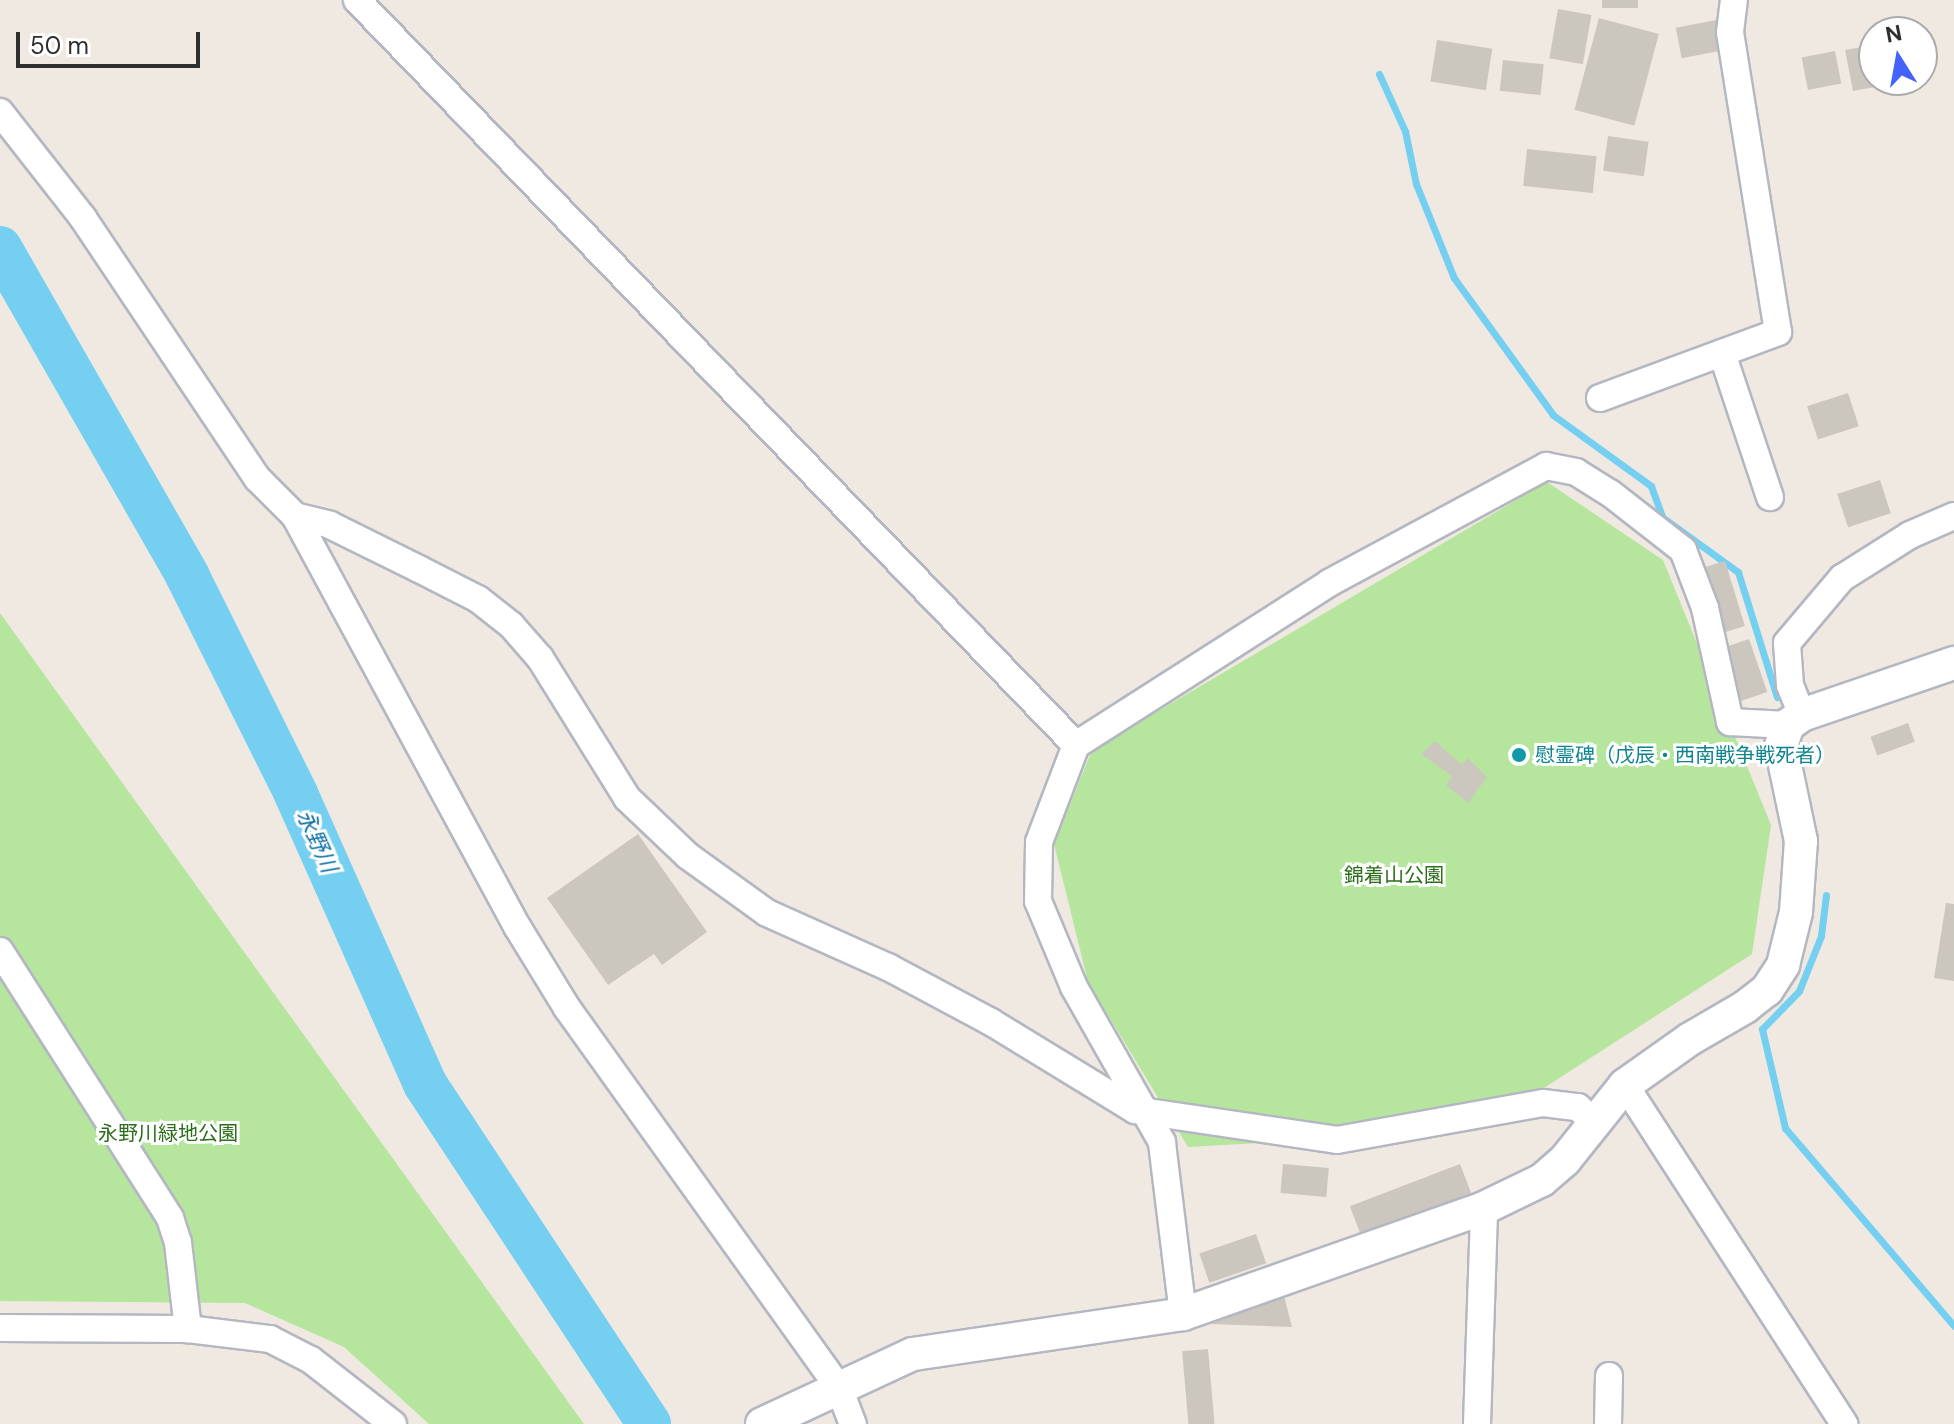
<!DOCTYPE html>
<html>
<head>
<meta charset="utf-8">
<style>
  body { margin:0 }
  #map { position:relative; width:1954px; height:1424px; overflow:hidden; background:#efe9e1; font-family:"DM Sans","Noto Sans JP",sans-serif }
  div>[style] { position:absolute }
  .green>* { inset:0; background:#b6e59e }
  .stream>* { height:7px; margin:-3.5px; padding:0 3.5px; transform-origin:3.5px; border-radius:3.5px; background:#75cff0 }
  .river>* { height:44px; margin:-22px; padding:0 22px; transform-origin:22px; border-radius:22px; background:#75cff0 }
  .building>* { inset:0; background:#cbc7bf; transform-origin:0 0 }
  .roads { filter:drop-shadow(2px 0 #b4b7c1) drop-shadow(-2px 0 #b4b7c1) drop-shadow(0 2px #b4b7c1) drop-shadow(0 -2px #b4b7c1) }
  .minor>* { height:26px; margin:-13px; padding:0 13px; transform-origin:13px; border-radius:13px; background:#fff }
  .tertiary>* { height:32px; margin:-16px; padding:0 16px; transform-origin:16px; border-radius:16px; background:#fff }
  .dots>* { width:22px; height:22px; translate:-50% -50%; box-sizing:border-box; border:4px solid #fff; border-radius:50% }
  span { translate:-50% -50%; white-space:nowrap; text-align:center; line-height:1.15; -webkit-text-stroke:6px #fff; paint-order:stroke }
  .culture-label { font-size:20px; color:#0d838f }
  .left { translate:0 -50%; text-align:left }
  .park-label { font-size:20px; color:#2c6e1b }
  .water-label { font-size:22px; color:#0d6fa3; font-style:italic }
  .north { position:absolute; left:1858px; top:16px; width:80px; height:80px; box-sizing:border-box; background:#fff; border:2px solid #ababab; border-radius:50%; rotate:349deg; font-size:22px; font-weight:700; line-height:32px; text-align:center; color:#2e2e2e }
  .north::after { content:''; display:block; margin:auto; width:28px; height:36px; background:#4264fb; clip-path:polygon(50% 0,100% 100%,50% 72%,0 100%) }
  .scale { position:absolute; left:16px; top:32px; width:184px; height:36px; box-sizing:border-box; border:4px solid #2e2e2e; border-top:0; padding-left:10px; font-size:24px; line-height:28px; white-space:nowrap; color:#2e2e2e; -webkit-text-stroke:6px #fff; paint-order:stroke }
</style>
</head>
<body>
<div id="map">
  <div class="green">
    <div style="clip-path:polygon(1547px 482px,1663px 560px,1771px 825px,1752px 954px,1477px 1131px,1188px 1147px,1088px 982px,1054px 844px,1092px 750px)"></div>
    <div style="clip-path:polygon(0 613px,584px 1424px,429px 1424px,344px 1347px,245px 1303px,0 1301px)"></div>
  </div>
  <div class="stream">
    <div style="left:1379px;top:74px;width:63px;rotate:65.5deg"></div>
    <div style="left:1405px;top:131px;width:54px;rotate:78.3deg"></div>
    <div style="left:1416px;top:184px;width:101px;rotate:68deg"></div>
    <div style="left:1454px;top:278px;width:169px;rotate:54.1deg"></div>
    <div style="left:1553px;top:415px;width:121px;rotate:35.9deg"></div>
    <div style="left:1651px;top:486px;width:33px;rotate:70deg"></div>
    <div style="left:1662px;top:517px;width:94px;rotate:35.9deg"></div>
    <div style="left:1738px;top:572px;width:131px;rotate:72.7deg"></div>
    <div style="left:1826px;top:895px;width:41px;rotate:97deg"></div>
    <div style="left:1821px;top:936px;width:59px;rotate:111.8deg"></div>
    <div style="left:1799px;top:991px;width:53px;rotate:134.2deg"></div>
    <div style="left:1762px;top:1029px;width:102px;rotate:76.9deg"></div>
    <div style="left:1785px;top:1128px;width:260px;rotate:49.5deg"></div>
  </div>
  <div class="river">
    <div style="left:0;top:248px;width:377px;rotate:60.2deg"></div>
    <div style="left:187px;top:575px;width:245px;rotate:63.5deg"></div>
    <div style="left:296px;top:794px;width:317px;rotate:66deg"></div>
    <div style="left:425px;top:1084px;width:407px;rotate:56.6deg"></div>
  </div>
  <div class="building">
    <div style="left:1602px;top:0;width:36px;height:8px"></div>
    <div style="left:1558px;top:9px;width:34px;height:50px;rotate:10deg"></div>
    <div style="left:1599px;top:18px;width:62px;height:95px;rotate:15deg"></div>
    <div style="left:1716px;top:20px;width:31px;height:41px;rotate:79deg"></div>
    <div style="left:1437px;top:40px;width:56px;height:42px;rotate:9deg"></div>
    <div style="clip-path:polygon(1874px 45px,1874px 80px,1886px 85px,1853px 91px,1845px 50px)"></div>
    <div style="left:1835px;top:51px;width:33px;height:34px;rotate:79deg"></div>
    <div style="left:1503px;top:60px;width:41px;height:31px;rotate:6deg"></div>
    <div style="left:1608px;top:136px;width:41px;height:35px;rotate:8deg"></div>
    <div style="left:1527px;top:149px;width:70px;height:37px;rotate:6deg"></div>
    <div style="left:1848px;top:393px;width:35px;height:43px;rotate:72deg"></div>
    <div style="left:1880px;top:480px;width:35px;height:45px;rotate:72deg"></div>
    <div style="left:1725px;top:561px;width:68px;height:26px;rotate:73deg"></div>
    <div style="left:1749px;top:639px;width:56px;height:30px;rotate:71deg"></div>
    <div style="left:1908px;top:723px;width:20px;height:40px;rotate:70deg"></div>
    <div style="clip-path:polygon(1435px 741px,1462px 765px,1468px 758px,1487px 777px,1468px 803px,1446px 785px,1452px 776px,1421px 754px)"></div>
    <div style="clip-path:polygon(638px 834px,707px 932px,662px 965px,654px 954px,608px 985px,547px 898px)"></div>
    <div style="clip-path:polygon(1946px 903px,1954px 904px,1954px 981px,1934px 978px)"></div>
    <div style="left:1283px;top:1164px;width:46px;height:29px;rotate:5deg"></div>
    <div style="left:1460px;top:1164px;width:31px;height:118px;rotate:69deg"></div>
    <div style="left:1256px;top:1234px;width:31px;height:60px;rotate:71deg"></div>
    <div style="clip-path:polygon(1284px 1296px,1292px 1327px,1211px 1324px)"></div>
    <div style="left:1208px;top:1349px;width:75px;height:26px;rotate:85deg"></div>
  </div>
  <div class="roads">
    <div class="minor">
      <div style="left:357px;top:0;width:1035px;rotate:46.02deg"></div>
      <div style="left:0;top:112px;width:135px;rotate:51.9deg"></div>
      <div style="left:83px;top:218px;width:314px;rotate:56.2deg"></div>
      <div style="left:258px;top:479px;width:52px;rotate:45deg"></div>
      <div style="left:295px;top:516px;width:468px;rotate:61.6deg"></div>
      <div style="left:518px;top:928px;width:94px;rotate:58.5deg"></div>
      <div style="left:567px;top:1008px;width:467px;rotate:54.4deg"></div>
      <div style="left:839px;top:1388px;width:39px;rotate:69deg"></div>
      <div style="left:1722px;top:353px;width:152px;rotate:71.6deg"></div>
      <div style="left:1600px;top:398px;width:190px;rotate:-20.3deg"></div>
      <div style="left:1778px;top:332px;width:304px;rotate:-99.1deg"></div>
      <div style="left:1730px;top:32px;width:32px;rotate:-83deg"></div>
      <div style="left:295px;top:516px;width:36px;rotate:14deg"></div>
      <div style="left:330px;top:525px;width:99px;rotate:26.3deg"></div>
      <div style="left:419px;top:569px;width:66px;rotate:27deg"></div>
      <div style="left:478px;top:599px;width:42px;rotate:38.2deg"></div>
      <div style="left:511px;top:625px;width:44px;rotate:48.7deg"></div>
      <div style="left:540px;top:658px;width:165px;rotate:58.1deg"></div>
      <div style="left:627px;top:798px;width:84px;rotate:43.6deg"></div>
      <div style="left:688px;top:856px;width:97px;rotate:35.8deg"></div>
      <div style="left:767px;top:913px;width:133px;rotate:24.1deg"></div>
      <div style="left:888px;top:967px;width:117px;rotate:28.1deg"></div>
      <div style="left:991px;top:1022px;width:169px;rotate:31.4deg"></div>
      <div style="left:1135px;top:1110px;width:204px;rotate:8.4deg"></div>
      <div style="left:1337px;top:1140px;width:209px;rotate:-10.2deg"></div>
      <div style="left:1543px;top:1103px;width:35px;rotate:7deg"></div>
      <div style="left:1578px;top:1107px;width:20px;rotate:45deg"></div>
      <div style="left:1802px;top:715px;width:32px;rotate:-112deg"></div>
      <div style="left:1790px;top:685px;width:42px;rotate:-94.1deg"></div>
      <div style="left:1787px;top:643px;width:85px;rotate:-49.8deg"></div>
      <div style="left:1842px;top:578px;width:80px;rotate:-32.3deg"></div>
      <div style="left:1910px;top:535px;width:48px;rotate:-23.4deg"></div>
      <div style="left:0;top:951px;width:317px;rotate:57.5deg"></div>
      <div style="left:170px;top:1218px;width:26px;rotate:72deg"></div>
      <div style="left:178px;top:1243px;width:87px;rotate:83.4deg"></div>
      <div style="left:1625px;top:1085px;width:404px;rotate:57.1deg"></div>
      <div style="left:1183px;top:1314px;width:173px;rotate:-97deg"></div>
      <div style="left:1162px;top:1142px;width:178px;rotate:-119.6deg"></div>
      <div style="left:1074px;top:987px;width:93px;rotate:-112.7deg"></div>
      <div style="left:1038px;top:901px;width:59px;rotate:-89deg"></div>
      <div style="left:1039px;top:842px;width:104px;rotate:-69.1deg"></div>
      <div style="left:1076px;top:745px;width:300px;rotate:-32.6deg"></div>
      <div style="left:1329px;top:583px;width:247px;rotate:-28.3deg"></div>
      <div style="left:1546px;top:466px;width:31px;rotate:11deg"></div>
      <div style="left:1576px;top:472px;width:40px;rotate:32deg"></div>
      <div style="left:1610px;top:493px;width:93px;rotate:38deg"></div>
      <div style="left:1683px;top:550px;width:62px;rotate:69.2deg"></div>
      <div style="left:1705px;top:608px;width:117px;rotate:77.6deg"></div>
      <div style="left:1730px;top:722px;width:58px;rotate:3deg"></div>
      <div style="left:0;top:1328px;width:188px;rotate:0.3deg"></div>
      <div style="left:188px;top:1329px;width:83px;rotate:7deg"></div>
      <div style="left:270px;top:1339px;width:46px;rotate:27.1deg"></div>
      <div style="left:311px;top:1360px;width:104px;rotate:38deg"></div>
      <div style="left:1477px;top:1424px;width:216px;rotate:-88.1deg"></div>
      <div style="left:1608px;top:1424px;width:48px;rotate:-88.8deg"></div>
    </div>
    <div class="tertiary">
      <div style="left:762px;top:1424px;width:166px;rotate:-24.9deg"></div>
      <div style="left:913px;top:1354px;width:273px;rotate:-8.4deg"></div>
      <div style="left:1183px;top:1314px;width:319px;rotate:-19.4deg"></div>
      <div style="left:1484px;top:1208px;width:64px;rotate:-25.8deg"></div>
      <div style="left:1542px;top:1180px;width:30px;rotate:-41deg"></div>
      <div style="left:1565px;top:1160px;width:96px;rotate:-51.3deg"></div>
      <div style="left:1625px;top:1085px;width:80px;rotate:-35.3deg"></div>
      <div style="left:1690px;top:1039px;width:64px;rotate:-30.2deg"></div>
      <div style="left:1745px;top:1007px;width:28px;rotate:-38deg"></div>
      <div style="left:1767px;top:990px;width:30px;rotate:-57deg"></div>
      <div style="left:1783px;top:965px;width:55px;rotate:-76.2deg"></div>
      <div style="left:1796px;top:912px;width:71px;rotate:-86deg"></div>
      <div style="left:1801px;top:841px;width:97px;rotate:-101.9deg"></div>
      <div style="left:1781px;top:746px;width:22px;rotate:-72deg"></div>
      <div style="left:1788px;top:725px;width:17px;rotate:-36deg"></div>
      <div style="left:1802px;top:715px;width:161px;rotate:-18.9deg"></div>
    </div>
  </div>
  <div class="dots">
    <div style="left:1519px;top:755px;background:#0f9aa8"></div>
  </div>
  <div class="culture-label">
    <span class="left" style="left:1535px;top:755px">慰霊碑（戊辰・西南戦争戦死者）</span>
  </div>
  <div class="park-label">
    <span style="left:1394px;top:875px">錦着山公園</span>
    <span style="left:168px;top:1133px">永野川緑地公園</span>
  </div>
  <div class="water-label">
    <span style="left:317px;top:841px;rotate:66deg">永野川</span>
  </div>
  <div class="north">N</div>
  <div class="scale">50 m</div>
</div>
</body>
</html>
